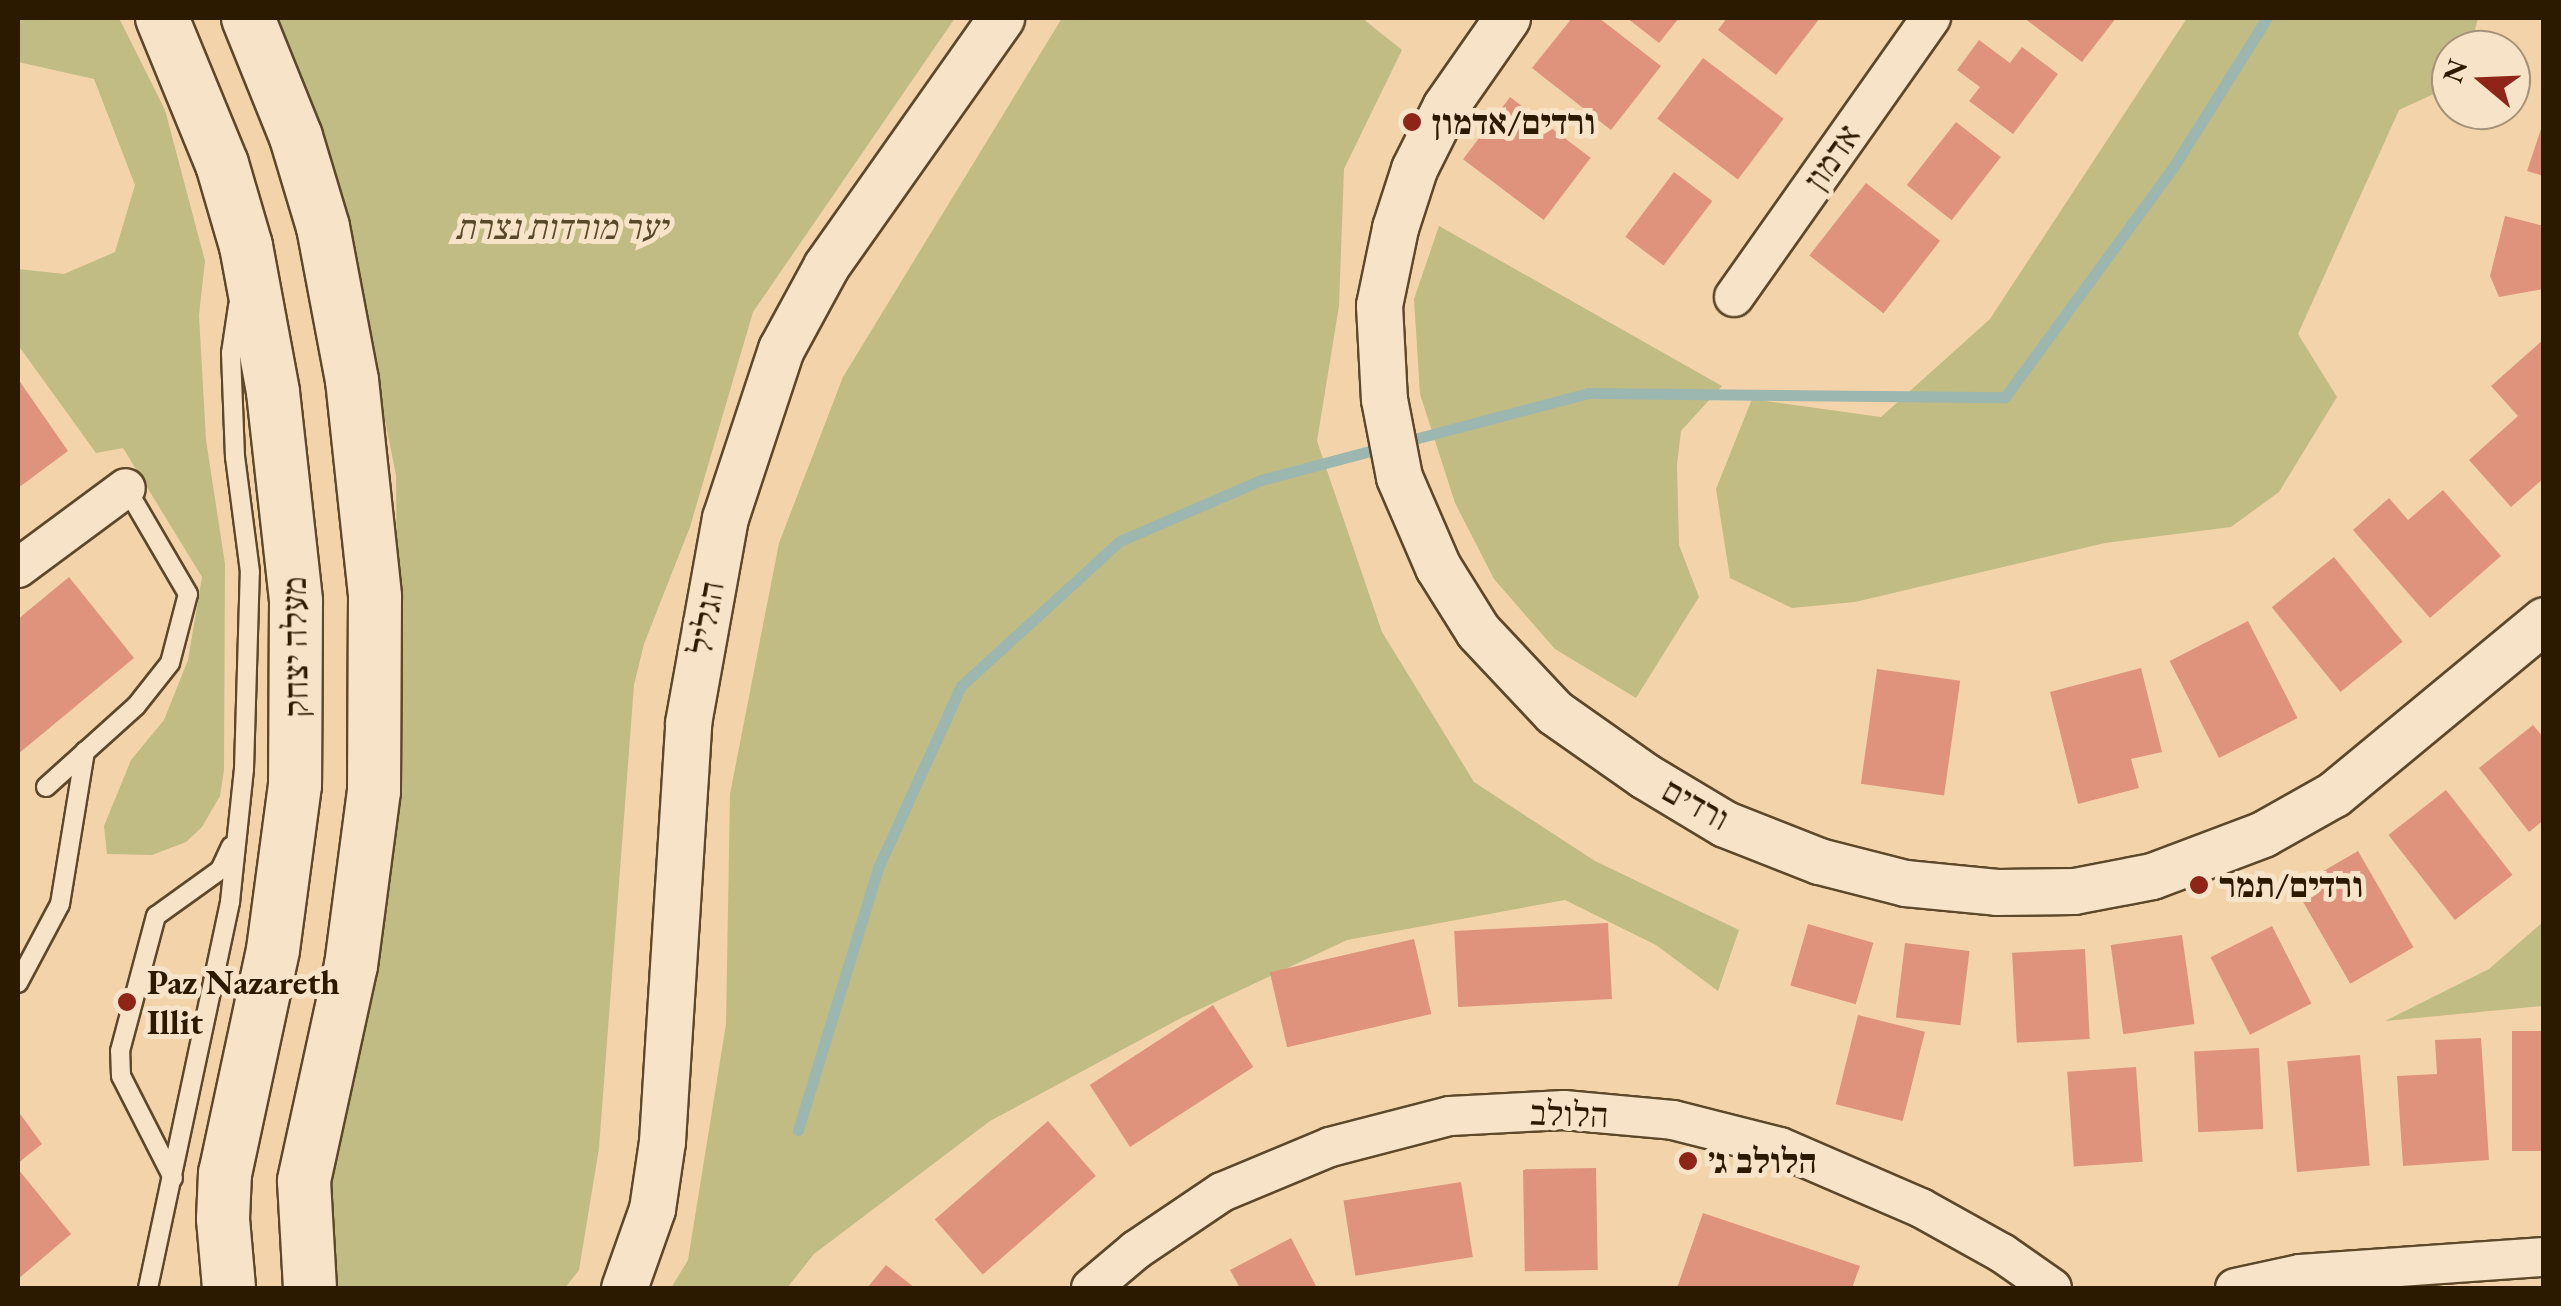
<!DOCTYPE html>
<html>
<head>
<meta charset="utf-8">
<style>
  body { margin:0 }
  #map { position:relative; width:2561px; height:1306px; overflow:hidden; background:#f3d4aa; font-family:"EB Garamond","Frank Ruhl Libre",serif }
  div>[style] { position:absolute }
  .green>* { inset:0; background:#c1bb84 }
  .stream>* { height:11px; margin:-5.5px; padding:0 5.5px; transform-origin:5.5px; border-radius:5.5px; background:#9cb7af }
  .building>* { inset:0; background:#df937c; transform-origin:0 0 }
  .roads { filter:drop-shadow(2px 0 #5d482a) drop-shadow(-2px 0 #5d482a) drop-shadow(0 2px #5d482a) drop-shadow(0 -2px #5d482a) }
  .service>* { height:18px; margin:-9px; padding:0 9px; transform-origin:9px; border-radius:9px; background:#f7e3c8 }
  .minor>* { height:38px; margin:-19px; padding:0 19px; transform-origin:19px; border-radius:19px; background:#f7e3c8 }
  .tertiary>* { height:45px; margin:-22.5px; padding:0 22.5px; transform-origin:22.5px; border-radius:22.5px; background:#f7e3c8 }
  .secondary>* { height:52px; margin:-26px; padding:0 26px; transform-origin:26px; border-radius:26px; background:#f7e3c8 }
  .dots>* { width:28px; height:28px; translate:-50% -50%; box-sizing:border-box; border:5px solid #f7e3c8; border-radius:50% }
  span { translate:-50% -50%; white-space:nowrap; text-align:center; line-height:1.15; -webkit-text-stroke:10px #f7e3c8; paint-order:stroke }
  .poi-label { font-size:35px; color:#2b1900; font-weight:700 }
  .left { translate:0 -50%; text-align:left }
  .street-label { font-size:35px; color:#2b1900 }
  .park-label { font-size:35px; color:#584a28; font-style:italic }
  .frame { position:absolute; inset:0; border:20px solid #2b1900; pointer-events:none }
  .north { position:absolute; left:2431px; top:30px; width:100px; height:100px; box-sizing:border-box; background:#f7e3c8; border:2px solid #a59278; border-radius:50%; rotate:289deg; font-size:28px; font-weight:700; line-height:40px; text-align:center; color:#2b1900 }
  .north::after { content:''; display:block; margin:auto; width:35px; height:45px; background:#8f2418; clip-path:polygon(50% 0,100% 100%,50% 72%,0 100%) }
</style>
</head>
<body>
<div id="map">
  <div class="green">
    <div style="clip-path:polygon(18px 18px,119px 18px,165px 110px,205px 261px,199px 315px,206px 440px,225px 564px,224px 770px,220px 796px,202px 827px,186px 842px,152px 855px,107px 854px,104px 826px,131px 760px,164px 720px,188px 660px,202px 577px,123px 448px,96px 453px,18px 345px,18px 269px,64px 274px,115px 252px,135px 185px,94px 79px,18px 62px)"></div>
    <div style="clip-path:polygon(274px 18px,955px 18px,753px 312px,690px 527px,644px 644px,634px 685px,599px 1148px,579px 1270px,565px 1288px,327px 1288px,324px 1217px,397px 614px,396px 475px,355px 272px)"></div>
    <div style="clip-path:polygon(1062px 18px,1362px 18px,1402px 50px,1344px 169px,1339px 306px,1317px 441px,1382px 632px,1474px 782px,1595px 861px,1739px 930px,1718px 991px,1656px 945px,1565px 900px,1347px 940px,1181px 1018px,990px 1121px,814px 1254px,787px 1288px,671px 1288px,688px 1260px,726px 1024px,730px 794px,779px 543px,843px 377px)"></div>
    <div style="clip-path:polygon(2187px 18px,2478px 18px,2470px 50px,2451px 50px,2451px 86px,2399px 110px,2298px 334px,2337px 397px,2279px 492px,2231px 527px,2105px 543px,1855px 602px,1792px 608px,1730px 578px,1716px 489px,1752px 399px,1881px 417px,1990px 319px)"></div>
    <div style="clip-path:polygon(1439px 226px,1722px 386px,1681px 431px,1677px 465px,1679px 545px,1699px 597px,1636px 698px,1555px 649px,1494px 579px,1455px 503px,1420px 394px,1414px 299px)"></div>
    <div style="clip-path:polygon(2543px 922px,2543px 1006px,2385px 1021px,2489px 969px)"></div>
  </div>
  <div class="stream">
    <div style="left:1403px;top:442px;width:192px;rotate:-14.8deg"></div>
    <div style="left:1589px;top:393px;width:416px;rotate:0.6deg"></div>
    <div style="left:2005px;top:397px;width:286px;rotate:-53.8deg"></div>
    <div style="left:2174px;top:166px;width:175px;rotate:-57.9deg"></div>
    <div style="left:798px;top:1130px;width:274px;rotate:-73deg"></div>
    <div style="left:878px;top:868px;width:200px;rotate:-65.5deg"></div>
    <div style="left:961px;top:686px;width:215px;rotate:-42.4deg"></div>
    <div style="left:1120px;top:541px;width:154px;rotate:-23.4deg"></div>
    <div style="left:1261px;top:480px;width:128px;rotate:-14.9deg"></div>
  </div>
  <div class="building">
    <div style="clip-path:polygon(1572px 18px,1599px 18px,1661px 66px,1611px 130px,1532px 68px)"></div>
    <div style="clip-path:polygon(1627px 18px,1679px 18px,1659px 43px)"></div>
    <div style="clip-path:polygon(1727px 18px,1820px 18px,1776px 75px,1718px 30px)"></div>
    <div style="clip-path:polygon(2024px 18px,2116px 18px,2082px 62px)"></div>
    <div style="clip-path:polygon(1979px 40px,2010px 63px,2022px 47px,2058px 74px,2013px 134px,1969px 101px,1980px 87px,1957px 70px)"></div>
    <div style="left:1703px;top:58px;width:101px;height:76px;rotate:37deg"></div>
    <div style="left:1510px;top:97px;width:101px;height:78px;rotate:37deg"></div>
    <div style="clip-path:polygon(2544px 120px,2544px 176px,2527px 171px)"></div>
    <div style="left:1956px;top:122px;width:57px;height:80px;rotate:38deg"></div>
    <div style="left:1674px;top:172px;width:48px;height:81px;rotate:37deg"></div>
    <div style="left:1866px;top:183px;width:94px;height:92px;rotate:38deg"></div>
    <div style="clip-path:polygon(2505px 216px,2544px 226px,2544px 289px,2499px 297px,2490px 276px)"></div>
    <div style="clip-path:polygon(2544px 339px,2544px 478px,2511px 507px,2469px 460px,2518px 416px,2491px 386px)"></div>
    <div style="clip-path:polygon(18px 379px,68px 451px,18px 488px)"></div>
    <div style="clip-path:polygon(2443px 490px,2501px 556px,2430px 618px,2353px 530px,2389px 498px,2408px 520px)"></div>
    <div style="left:2334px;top:557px;width:109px;height:80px;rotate:51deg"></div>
    <div style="clip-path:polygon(69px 577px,134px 658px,18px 754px,18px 619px)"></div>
    <div style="left:2248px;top:621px;width:109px;height:88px;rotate:63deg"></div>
    <div style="clip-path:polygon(2141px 668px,2162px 752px,2131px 759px,2139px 788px,2078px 804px,2050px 692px)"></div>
    <div style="left:1877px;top:669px;width:84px;height:116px;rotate:8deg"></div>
    <div style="clip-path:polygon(2533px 725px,2544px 738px,2544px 820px,2529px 832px,2479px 768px)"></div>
    <div style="left:2446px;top:790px;width:108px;height:73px;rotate:52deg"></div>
    <div style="left:2358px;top:851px;width:111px;height:73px;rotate:60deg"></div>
    <div style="left:1608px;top:923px;width:76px;height:154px;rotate:87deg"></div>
    <div style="left:1808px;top:924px;width:68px;height:64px;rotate:16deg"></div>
    <div style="left:2272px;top:926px;width:87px;height:69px;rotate:63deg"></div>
    <div style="left:2182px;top:935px;width:90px;height:72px;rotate:82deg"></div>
    <div style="left:1414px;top:939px;width:77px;height:148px;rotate:77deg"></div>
    <div style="left:1905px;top:943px;width:65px;height:75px;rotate:7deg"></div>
    <div style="left:2085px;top:949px;width:90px;height:73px;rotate:87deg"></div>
    <div style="left:1213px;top:1005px;width:74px;height:147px;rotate:57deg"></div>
    <div style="left:1858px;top:1015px;width:69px;height:92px;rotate:14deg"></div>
    <div style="left:2544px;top:1031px;width:120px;height:32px;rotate:90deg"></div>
    <div style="clip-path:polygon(2481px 1038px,2489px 1160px,2403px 1166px,2397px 1076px,2437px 1074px,2435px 1040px)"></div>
    <div style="left:2259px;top:1048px;width:81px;height:65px;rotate:87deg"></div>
    <div style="left:2360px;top:1055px;width:111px;height:73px;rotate:85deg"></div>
    <div style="left:2136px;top:1067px;width:95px;height:69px;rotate:86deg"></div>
    <div style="clip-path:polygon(18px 1111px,42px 1144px,18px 1163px)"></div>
    <div style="left:1048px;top:1121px;width:73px;height:150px;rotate:49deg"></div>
    <div style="left:1596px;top:1168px;width:102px;height:73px;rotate:89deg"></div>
    <div style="clip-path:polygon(18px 1169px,71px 1234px,18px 1279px)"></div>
    <div style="left:1461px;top:1182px;width:76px;height:119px;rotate:81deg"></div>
    <div style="clip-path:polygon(1703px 1213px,1860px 1266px,1852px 1288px,1677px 1288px)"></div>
    <div style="clip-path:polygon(1291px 1238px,1317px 1288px,1240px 1288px,1230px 1270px)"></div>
    <div style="clip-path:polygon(886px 1265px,915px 1288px,867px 1288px)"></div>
  </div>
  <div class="roads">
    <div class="service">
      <div style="left:46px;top:787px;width:121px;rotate:-42deg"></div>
      <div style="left:136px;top:706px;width:55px;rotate:-51.7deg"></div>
      <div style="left:170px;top:663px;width:71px;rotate:-75.4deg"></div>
      <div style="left:188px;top:594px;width:123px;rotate:-120.3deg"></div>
      <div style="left:18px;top:983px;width:89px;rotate:-62deg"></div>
      <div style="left:60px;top:904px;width:155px;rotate:-80.7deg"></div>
      <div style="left:173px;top:1178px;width:114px;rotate:-117deg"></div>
      <div style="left:121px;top:1076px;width:25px;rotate:-92deg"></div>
      <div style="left:120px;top:1051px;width:140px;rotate:-75.1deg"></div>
      <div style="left:156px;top:916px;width:79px;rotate:-35.7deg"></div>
      <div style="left:220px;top:870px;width:26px;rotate:-65deg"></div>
      <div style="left:148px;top:1288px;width:395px;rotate:-78deg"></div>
      <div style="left:230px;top:902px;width:134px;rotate:-84deg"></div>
      <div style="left:244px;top:769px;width:197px;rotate:-88.3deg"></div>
      <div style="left:250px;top:572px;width:116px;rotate:-97.4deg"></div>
      <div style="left:235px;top:457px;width:104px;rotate:-92.2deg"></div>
      <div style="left:231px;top:353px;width:48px;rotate:-81.5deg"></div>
    </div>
    <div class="minor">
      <div style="left:1734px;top:297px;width:342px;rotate:-54.8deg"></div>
      <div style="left:18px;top:568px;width:134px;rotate:-36.5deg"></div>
      <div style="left:1091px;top:1288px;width:59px;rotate:-40.2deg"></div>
      <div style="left:1136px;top:1250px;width:104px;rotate:-34deg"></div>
      <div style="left:1222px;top:1192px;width:117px;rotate:-22.6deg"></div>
      <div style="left:1330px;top:1147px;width:124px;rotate:-14.5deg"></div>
      <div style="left:1450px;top:1116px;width:114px;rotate:-3deg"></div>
      <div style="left:1564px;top:1110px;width:109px;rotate:5.2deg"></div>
      <div style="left:1673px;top:1120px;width:110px;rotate:14.2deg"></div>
      <div style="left:1780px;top:1147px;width:154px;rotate:23.4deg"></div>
      <div style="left:1921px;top:1208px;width:93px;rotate:29.1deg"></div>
      <div style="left:2002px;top:1253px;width:61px;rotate:35deg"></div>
      <div style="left:2235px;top:1288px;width:66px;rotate:-12.2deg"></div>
      <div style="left:2300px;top:1274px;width:245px;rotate:-4deg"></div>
    </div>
    <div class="tertiary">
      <div style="left:1507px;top:18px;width:108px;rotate:124.9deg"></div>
      <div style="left:1445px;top:107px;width:69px;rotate:116.6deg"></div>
      <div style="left:1414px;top:169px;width:62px;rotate:107.9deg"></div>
      <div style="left:1395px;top:228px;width:79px;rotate:101.7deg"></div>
      <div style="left:1379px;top:305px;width:94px;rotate:87deg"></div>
      <div style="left:1384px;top:399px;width:79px;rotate:79.1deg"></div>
      <div style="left:1399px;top:477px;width:98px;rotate:66.6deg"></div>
      <div style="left:1438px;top:567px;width:75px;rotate:58deg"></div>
      <div style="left:1478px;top:631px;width:111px;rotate:46.8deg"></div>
      <div style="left:1554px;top:712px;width:111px;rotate:35.1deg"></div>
      <div style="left:1645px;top:776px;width:93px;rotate:31deg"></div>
      <div style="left:1725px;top:824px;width:101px;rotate:21.5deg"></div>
      <div style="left:1819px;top:861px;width:89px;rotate:14.3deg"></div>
      <div style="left:1905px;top:883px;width:92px;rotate:5.6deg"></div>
      <div style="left:1997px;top:892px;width:77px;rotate:-0.7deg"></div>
      <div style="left:2074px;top:891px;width:79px;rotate:-10.9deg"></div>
      <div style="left:2152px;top:876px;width:119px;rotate:-20.7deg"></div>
      <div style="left:2263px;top:834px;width:81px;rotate:-29.4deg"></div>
      <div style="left:2334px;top:794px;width:273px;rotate:-39.6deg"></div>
      <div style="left:624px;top:1288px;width:84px;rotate:-70.5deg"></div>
      <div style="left:652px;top:1209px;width:69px;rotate:-81.6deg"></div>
      <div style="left:662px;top:1141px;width:419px;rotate:-86.4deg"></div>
      <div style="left:688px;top:723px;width:208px;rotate:-79.8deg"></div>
      <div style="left:725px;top:518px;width:178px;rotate:-71.7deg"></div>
      <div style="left:781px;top:349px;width:94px;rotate:-61.5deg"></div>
      <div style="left:826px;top:266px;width:304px;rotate:-54.8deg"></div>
    </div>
    <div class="secondary">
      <div style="left:162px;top:18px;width:158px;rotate:67.7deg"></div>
      <div style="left:222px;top:164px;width:85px;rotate:73.7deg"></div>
      <div style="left:246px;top:246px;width:148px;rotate:79.5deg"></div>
      <div style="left:273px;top:392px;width:211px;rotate:83.7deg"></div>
      <div style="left:296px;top:602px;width:183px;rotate:90.3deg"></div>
      <div style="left:295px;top:785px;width:166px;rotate:97.6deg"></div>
      <div style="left:273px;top:950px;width:228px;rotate:102.1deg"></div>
      <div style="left:225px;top:1173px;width:46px;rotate:92.5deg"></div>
      <div style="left:223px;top:1219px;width:69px;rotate:85deg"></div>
      <div style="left:248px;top:18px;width:128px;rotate:68deg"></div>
      <div style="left:296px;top:137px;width:94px;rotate:73.3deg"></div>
      <div style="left:323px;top:227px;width:156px;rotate:79.3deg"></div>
      <div style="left:352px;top:380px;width:218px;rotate:83.9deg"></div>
      <div style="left:375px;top:597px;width:194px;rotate:90.3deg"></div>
      <div style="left:374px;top:791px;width:176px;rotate:97.5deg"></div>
      <div style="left:351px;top:965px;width:221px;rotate:102.3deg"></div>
      <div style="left:304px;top:1181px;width:107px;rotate:86.8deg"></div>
    </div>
  </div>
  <div class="dots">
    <div style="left:1412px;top:122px;background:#8f2418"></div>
    <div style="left:2199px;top:885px;background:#8f2418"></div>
    <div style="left:127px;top:1002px;background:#8f2418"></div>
    <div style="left:1688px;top:1161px;background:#8f2418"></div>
  </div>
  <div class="poi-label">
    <span class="left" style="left:1432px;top:122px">ורדים/אדמון</span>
    <span class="left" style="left:2219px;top:885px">ורדים/תמר</span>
    <span class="left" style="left:147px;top:1002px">Paz Nazareth<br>Illit</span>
    <span class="left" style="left:1708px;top:1161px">הלולב ג׳</span>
  </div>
  <div class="street-label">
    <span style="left:1832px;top:157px;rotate:-55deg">אדמון</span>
    <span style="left:706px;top:618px;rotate:-80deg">הגליל</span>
    <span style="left:295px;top:647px;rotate:-91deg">מעלה יצחק</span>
    <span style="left:1696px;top:804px;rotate:29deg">ורדים</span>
    <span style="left:1569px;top:1114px;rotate:2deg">הלולב</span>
  </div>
  <div class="park-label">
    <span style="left:561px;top:227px">יער מורדות נצרת</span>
  </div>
  <div class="frame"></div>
  <div class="north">N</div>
</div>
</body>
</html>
